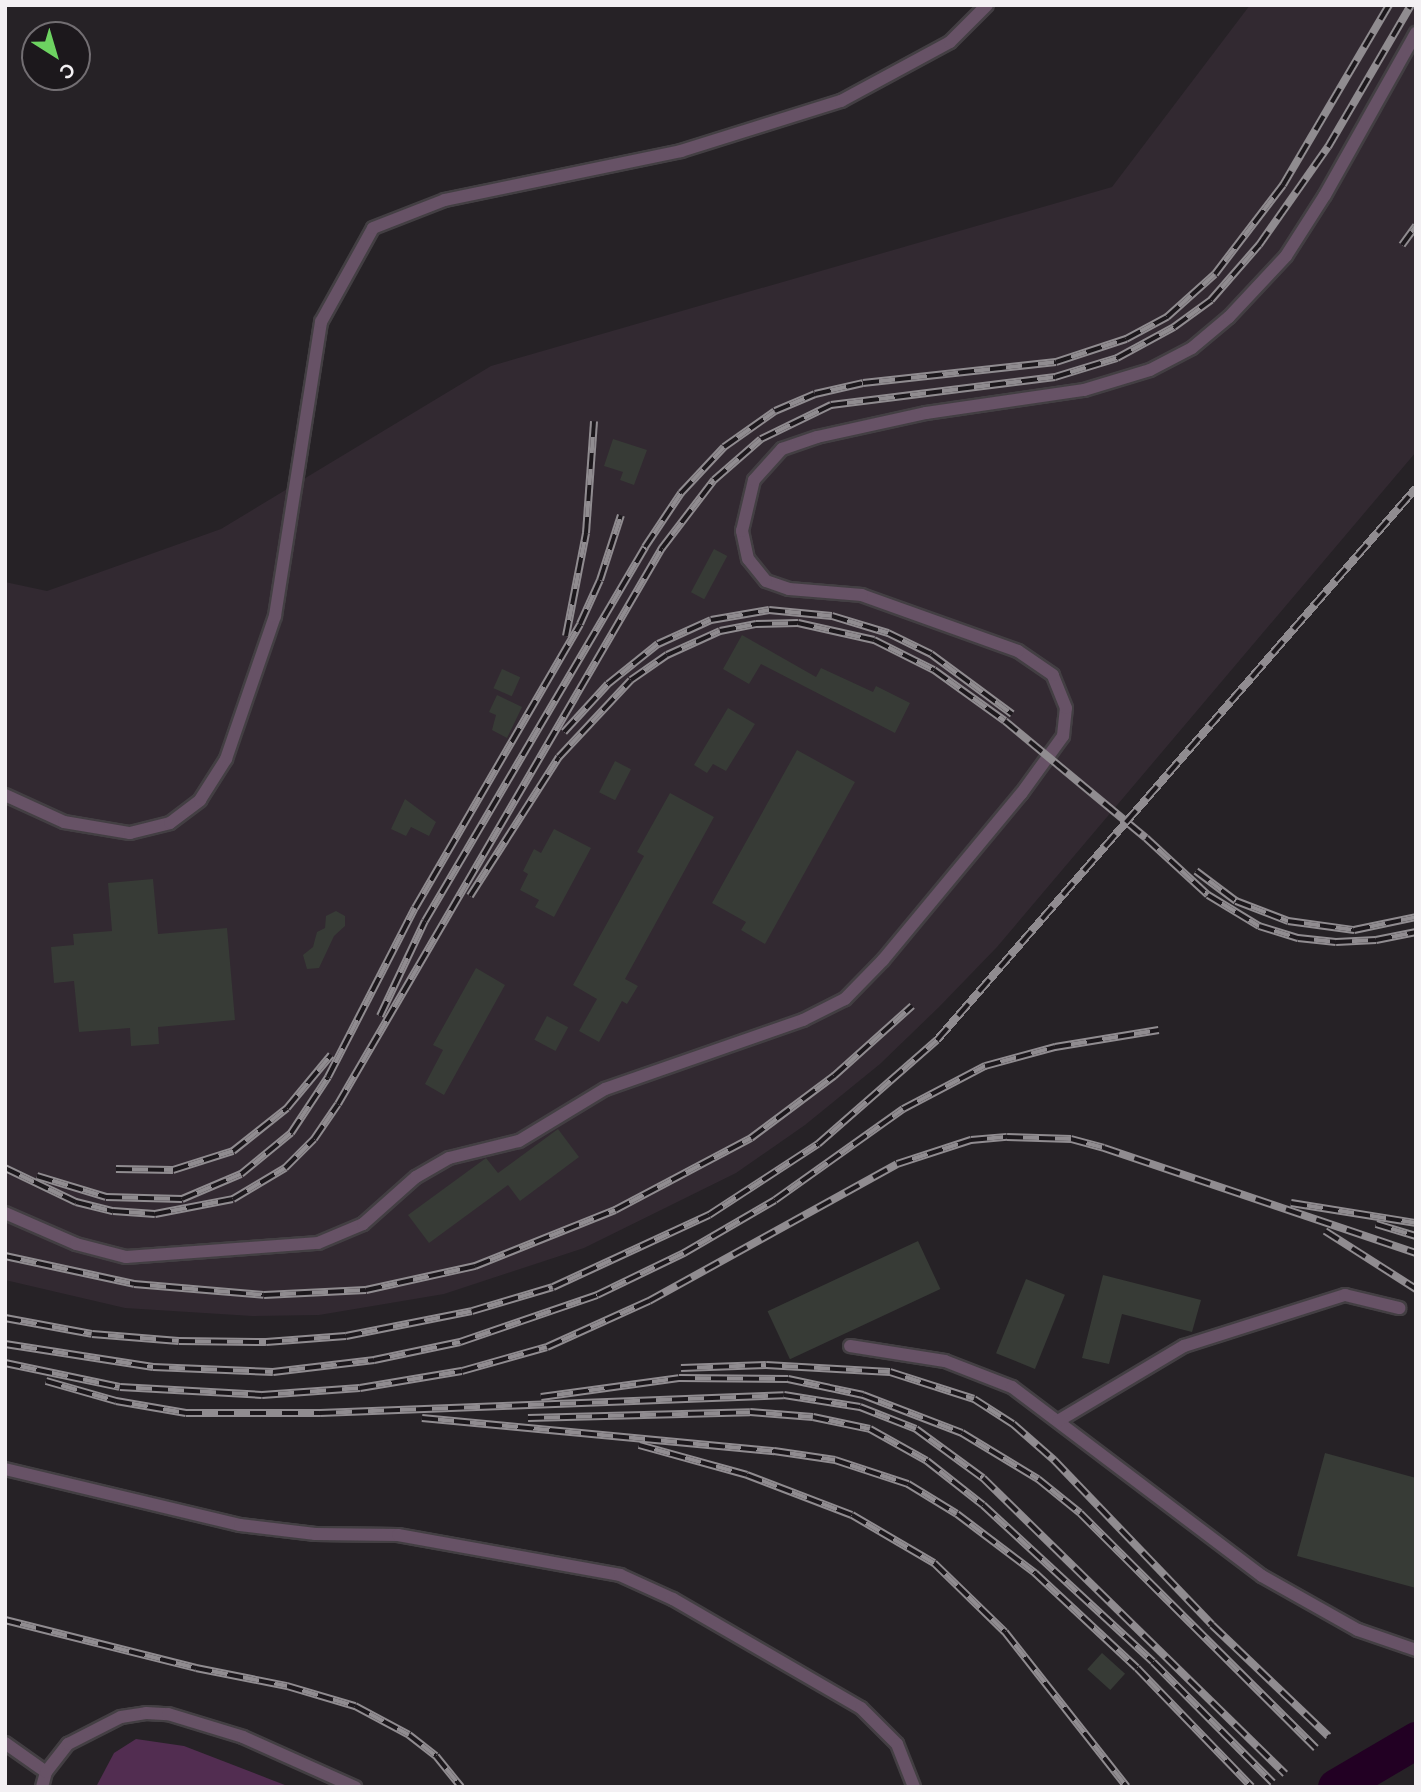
<!DOCTYPE html>
<html>
<head>
<meta charset="utf-8">
<style>
  body { margin:0 }
  #map { position:relative; width:1421px; height:1792px; overflow:hidden; background:#262226; font-family:Raleway,sans-serif }
  div>[style] { position:absolute }
  .built>* { inset:0; background:#322931 }
  .green>* { inset:0; background:#522d51 }
  .river>* { height:37px; margin:-18.5px; padding:0 18.5px; transform-origin:18.5px; border-radius:18.5px; background:#220023 }
  .building>* { inset:0; background:#373b36; transform-origin:0 0 }
  .roads { filter:drop-shadow(2px 0 #433f43) drop-shadow(-2px 0 #433f43) drop-shadow(0 2px #433f43) drop-shadow(0 -2px #433f43) }
  .lane>* { height:12px; margin:-6px; padding:0 6px; transform-origin:6px; border-radius:6px; background:#675266 }
  .rail>* { height:8px; margin-top:-4px; transform-origin:0; background:repeating-linear-gradient(90deg,#1c181c 0 16px,#908c90 0 32px); box-sizing:border-box; border-block:2px solid #908c90 }
  span { translate:-50% -50%; white-space:nowrap; text-align:center; line-height:1.15; -webkit-text-stroke:7px #1c181c; paint-order:stroke }
  .frame { position:absolute; inset:0; border:7px solid #f3f0f3; pointer-events:none }
  .north { position:absolute; left:21px; top:21px; width:70px; height:70px; box-sizing:border-box; background:#1c181c; border:2px solid #726e72; border-radius:50%; rotate:143deg; font-size:19px; font-weight:700; line-height:28px; text-align:center; color:#f3f0f3 }
  .north::after { content:''; display:block; margin:auto; width:24px; height:32px; background:#6dd361; clip-path:polygon(50% 0,100% 100%,50% 72%,0 100%) }
</style>
</head>
<body>
<div id="map">
  <div class="built">
    <div style="clip-path:polygon(1250px 5px,1416px 5px,1416px 452px,997px 947px,939px 1007px,880px 1064px,805px 1125px,736px 1173px,584px 1248px,444px 1294px,319px 1315px,252px 1316px,125px 1308px,5px 1280px,5px 582px,47px 591px,221px 529px,491px 366px,1112px 187px)"></div>
  </div>
  <div class="green">
    <div style="clip-path:polygon(136px 1739px,184px 1746px,290px 1787px,96px 1787px,114px 1753px)"></div>
  </div>
  <div class="river">
    <div style="left:1336px;top:1787px;width:93px;rotate:-30.4deg"></div>
  </div>
  <div class="building">
    <div style="clip-path:polygon(613px 439px,647px 450px,634px 485px,620px 480px,623px 472px,604px 466px)"></div>
    <div style="left:714px;top:549px;width:15px;height:49px;rotate:28deg"></div>
    <div style="clip-path:polygon(742px 635px,816px 677px,821px 668px,873px 692px,876px 686px,910px 703px,895px 733px,761px 664px,749px 684px,723px 669px)"></div>
    <div style="left:502px;top:669px;width:20px;height:21px;rotate:24deg"></div>
    <div style="clip-path:polygon(497px 695px,522px 707px,507px 738px,492px 730px,496px 715px,489px 712px)"></div>
    <div style="clip-path:polygon(728px 708px,755px 724px,726px 771px,713px 764px,707px 773px,694px 765px)"></div>
    <div style="clip-path:polygon(797px 750px,855px 782px,765px 944px,741px 930px,746px 922px,712px 903px)"></div>
    <div style="left:615px;top:761px;width:18px;height:35px;rotate:27deg"></div>
    <div style="clip-path:polygon(670px 793px,714px 817px,625px 979px,638px 986px,627px 1004px,622px 1001px,599px 1042px,579px 1031px,597px 999px,573px 985px,644px 856px,637px 852px)"></div>
    <div style="clip-path:polygon(405px 799px,436px 822px,429px 836px,411px 827px,406px 836px,391px 829px)"></div>
    <div style="clip-path:polygon(554px 829px,591px 848px,554px 917px,535px 907px,539px 900px,520px 890px,528px 874px,523px 871px,534px 849px,541px 853px)"></div>
    <div style="clip-path:polygon(153px 879px,158px 934px,227px 928px,235px 1020px,158px 1027px,159px 1044px,131px 1046px,130px 1028px,79px 1032px,74px 981px,54px 983px,51px 947px,74px 945px,73px 934px,112px 931px,108px 883px)"></div>
    <div style="clip-path:polygon(336px 911px,345px 916px,345px 926px,334px 936px,319px 968px,307px 969px,303px 955px,313px 947px,317px 932px,325px 928px,326px 916px)"></div>
    <div style="clip-path:polygon(476px 968px,505px 985px,444px 1095px,425px 1084px,443px 1050px,433px 1045px)"></div>
    <div style="left:547px;top:1016px;width:24px;height:27px;rotate:28deg"></div>
    <div style="clip-path:polygon(558px 1129px,579px 1157px,520px 1201px,508px 1185px,429px 1243px,408px 1215px,486px 1158px,498px 1173px)"></div>
    <div style="left:918px;top:1241px;width:53px;height:166px;rotate:65deg"></div>
    <div style="clip-path:polygon(1103px 1275px,1201px 1300px,1192px 1332px,1122px 1314px,1109px 1364px,1082px 1358px)"></div>
    <div style="left:1026px;top:1279px;width:42px;height:80px;rotate:22deg"></div>
    <div style="clip-path:polygon(1325px 1453px,1416px 1478px,1416px 1588px,1297px 1556px)"></div>
    <div style="left:1102px;top:1653px;width:31px;height:22px;rotate:42deg"></div>
  </div>
  <div class="roads">
    <div class="lane">
      <div style="left:5px;top:795px;width:65px;rotate:24.6deg"></div>
      <div style="left:64px;top:822px;width:67px;rotate:9.5deg"></div>
      <div style="left:130px;top:833px;width:41px;rotate:-14deg"></div>
      <div style="left:170px;top:823px;width:38px;rotate:-37deg"></div>
      <div style="left:200px;top:800px;width:49px;rotate:-57.6deg"></div>
      <div style="left:226px;top:759px;width:151px;rotate:-71.1deg"></div>
      <div style="left:275px;top:616px;width:298px;rotate:-81.1deg"></div>
      <div style="left:321px;top:322px;width:107px;rotate:-61deg"></div>
      <div style="left:373px;top:228px;width:77px;rotate:-21.3deg"></div>
      <div style="left:445px;top:200px;width:241px;rotate:-11.7deg"></div>
      <div style="left:681px;top:151px;width:168px;rotate:-17.4deg"></div>
      <div style="left:841px;top:101px;width:124px;rotate:-28.4deg"></div>
      <div style="left:950px;top:42px;width:52px;rotate:-45deg"></div>
      <div style="left:5px;top:1213px;width:77px;rotate:23.6deg"></div>
      <div style="left:76px;top:1244px;width:52px;rotate:14.6deg"></div>
      <div style="left:126px;top:1257px;width:193px;rotate:-4.2deg"></div>
      <div style="left:318px;top:1243px;width:49px;rotate:-22.9deg"></div>
      <div style="left:363px;top:1224px;width:71px;rotate:-41.6deg"></div>
      <div style="left:416px;top:1177px;width:38px;rotate:-30deg"></div>
      <div style="left:449px;top:1158px;width:72px;rotate:-13.7deg"></div>
      <div style="left:519px;top:1141px;width:100px;rotate:-31.2deg"></div>
      <div style="left:605px;top:1089px;width:210px;rotate:-19.2deg"></div>
      <div style="left:803px;top:1020px;width:47px;rotate:-26.6deg"></div>
      <div style="left:845px;top:999px;width:54px;rotate:-45.7deg"></div>
      <div style="left:883px;top:960px;width:216px;rotate:-50.3deg"></div>
      <div style="left:1021px;top:794px;width:72px;rotate:-54.1deg"></div>
      <div style="left:1063px;top:736px;width:28px;rotate:-84deg"></div>
      <div style="left:1066px;top:708px;width:35px;rotate:-112deg"></div>
      <div style="left:1053px;top:675px;width:42px;rotate:-145.6deg"></div>
      <div style="left:1018px;top:651px;width:166px;rotate:-160.3deg"></div>
      <div style="left:862px;top:595px;width:73px;rotate:-175.3deg"></div>
      <div style="left:789px;top:589px;width:24px;rotate:-161deg"></div>
      <div style="left:766px;top:581px;width:28px;rotate:-129deg"></div>
      <div style="left:748px;top:559px;width:29px;rotate:-102deg"></div>
      <div style="left:742px;top:531px;width:52px;rotate:-76.8deg"></div>
      <div style="left:754px;top:480px;width:42px;rotate:-47.9deg"></div>
      <div style="left:782px;top:449px;width:37px;rotate:-19deg"></div>
      <div style="left:817px;top:437px;width:112px;rotate:-12.4deg"></div>
      <div style="left:926px;top:413px;width:160px;rotate:-8.3deg"></div>
      <div style="left:1084px;top:390px;width:69px;rotate:-16.9deg"></div>
      <div style="left:1150px;top:370px;width:47px;rotate:-27.6deg"></div>
      <div style="left:1192px;top:348px;width:48px;rotate:-40deg"></div>
      <div style="left:1229px;top:317px;width:83px;rotate:-46.9deg"></div>
      <div style="left:1286px;top:256px;width:72px;rotate:-57.4deg"></div>
      <div style="left:1325px;top:195px;width:186px;rotate:-60.7deg"></div>
      <div style="left:850px;top:1346px;width:96px;rotate:9deg"></div>
      <div style="left:945px;top:1361px;width:72px;rotate:21.2deg"></div>
      <div style="left:1012px;top:1387px;width:313px;rotate:37.1deg"></div>
      <div style="left:1262px;top:1576px;width:110px;rotate:29.4deg"></div>
      <div style="left:1358px;top:1630px;width:61px;rotate:19deg"></div>
      <div style="left:1058px;top:1421px;width:147px;rotate:-30.8deg"></div>
      <div style="left:1184px;top:1346px;width:169px;rotate:-17.6deg"></div>
      <div style="left:1345px;top:1295px;width:56px;rotate:13.5deg"></div>
      <div style="left:5px;top:1469px;width:242px;rotate:13.4deg"></div>
      <div style="left:240px;top:1525px;width:76px;rotate:6.8deg"></div>
      <div style="left:315px;top:1534px;width:83px;rotate:0.7deg"></div>
      <div style="left:398px;top:1535px;width:226px;rotate:10.2deg"></div>
      <div style="left:620px;top:1575px;width:58px;rotate:24.4deg"></div>
      <div style="left:673px;top:1599px;width:217px;rotate:30.1deg"></div>
      <div style="left:861px;top:1708px;width:51px;rotate:45deg"></div>
      <div style="left:897px;top:1744px;width:46px;rotate:68.4deg"></div>
      <div style="left:5px;top:1743px;width:50px;rotate:35.3deg"></div>
      <div style="left:42px;top:1787px;width:16px;rotate:-75deg"></div>
      <div style="left:46px;top:1772px;width:36px;rotate:-52deg"></div>
      <div style="left:68px;top:1744px;width:59px;rotate:-27deg"></div>
      <div style="left:121px;top:1717px;width:25px;rotate:-9deg"></div>
      <div style="left:146px;top:1713px;width:22px;rotate:3deg"></div>
      <div style="left:168px;top:1714px;width:78px;rotate:17deg"></div>
      <div style="left:243px;top:1737px;width:123px;rotate:24.1deg"></div>
    </div>
  </div>
  <div class="rail">
    <div style="left:1402px;top:245px;width:24px;rotate:-54deg"></div>
    <div style="left:566px;top:636px;width:105px;rotate:-79deg"></div>
    <div style="left:586px;top:533px;width:112px;rotate:-85.9deg"></div>
    <div style="left:564px;top:732px;width:65px;rotate:-47.5deg"></div>
    <div style="left:608px;top:684px;width:64px;rotate:-38.7deg"></div>
    <div style="left:658px;top:644px;width:58px;rotate:-24.4deg"></div>
    <div style="left:711px;top:620px;width:59px;rotate:-9.8deg"></div>
    <div style="left:769px;top:610px;width:63px;rotate:5.4deg"></div>
    <div style="left:832px;top:616px;width:59px;rotate:16.9deg"></div>
    <div style="left:888px;top:633px;width:48px;rotate:26deg"></div>
    <div style="left:931px;top:654px;width:101px;rotate:36.5deg"></div>
    <div style="left:1196px;top:871px;width:50px;rotate:36.9deg"></div>
    <div style="left:1236px;top:901px;width:56px;rotate:21deg"></div>
    <div style="left:1288px;top:921px;width:67px;rotate:7.8deg"></div>
    <div style="left:1354px;top:930px;width:63px;rotate:-11.8deg"></div>
    <div style="left:470px;top:896px;width:165px;rotate:-57.4deg"></div>
    <div style="left:559px;top:757px;width:105px;rotate:-46.9deg"></div>
    <div style="left:631px;top:680px;width:44px;rotate:-34.8deg"></div>
    <div style="left:667px;top:655px;width:58px;rotate:-24.4deg"></div>
    <div style="left:720px;top:631px;width:37px;rotate:-11deg"></div>
    <div style="left:756px;top:624px;width:42px;rotate:-1.4deg"></div>
    <div style="left:798px;top:623px;width:78px;rotate:12.6deg"></div>
    <div style="left:874px;top:640px;width:67px;rotate:26.6deg"></div>
    <div style="left:934px;top:670px;width:87px;rotate:35.7deg"></div>
    <div style="left:1005px;top:721px;width:183px;rotate:39.7deg"></div>
    <div style="left:1146px;top:838px;width:84px;rotate:42.6deg"></div>
    <div style="left:1208px;top:895px;width:60px;rotate:31.3deg"></div>
    <div style="left:1259px;top:926px;width:41px;rotate:17.1deg"></div>
    <div style="left:1298px;top:938px;width:38px;rotate:6deg"></div>
    <div style="left:1336px;top:942px;width:40px;rotate:-2.9deg"></div>
    <div style="left:1376px;top:940px;width:41px;rotate:-11.3deg"></div>
    <div style="left:380px;top:1016px;width:105px;rotate:-64.7deg"></div>
    <div style="left:425px;top:921px;width:434px;rotate:-59.5deg"></div>
    <div style="left:645px;top:547px;width:65px;rotate:-56.3deg"></div>
    <div style="left:681px;top:493px;width:63px;rotate:-46.9deg"></div>
    <div style="left:724px;top:447px;width:62px;rotate:-35.2deg"></div>
    <div style="left:775px;top:411px;width:43px;rotate:-23deg"></div>
    <div style="left:815px;top:394px;width:49px;rotate:-12.9deg"></div>
    <div style="left:863px;top:383px;width:194px;rotate:-6.2deg"></div>
    <div style="left:1056px;top:362px;width:74px;rotate:-18.2deg"></div>
    <div style="left:1126px;top:339px;width:47px;rotate:-28.2deg"></div>
    <div style="left:1167px;top:317px;width:64px;rotate:-41.9deg"></div>
    <div style="left:1215px;top:274px;width:112px;rotate:-52.6deg"></div>
    <div style="left:1283px;top:185px;width:209px;rotate:-59.5deg"></div>
    <div style="left:5px;top:1168px;width:79px;rotate:25.6deg"></div>
    <div style="left:76px;top:1202px;width:38px;rotate:14deg"></div>
    <div style="left:113px;top:1211px;width:42px;rotate:4.1deg"></div>
    <div style="left:155px;top:1214px;width:79px;rotate:-10.9deg"></div>
    <div style="left:233px;top:1199px;width:61px;rotate:-30.8deg"></div>
    <div style="left:285px;top:1168px;width:41px;rotate:-45deg"></div>
    <div style="left:314px;top:1139px;width:42px;rotate:-55.6deg"></div>
    <div style="left:338px;top:1104px;width:644px;rotate:-59.77deg"></div>
    <div style="left:662px;top:548px;width:86px;rotate:-52.6deg"></div>
    <div style="left:714px;top:480px;width:62px;rotate:-41.1deg"></div>
    <div style="left:761px;top:439px;width:78px;rotate:-25.9deg"></div>
    <div style="left:831px;top:405px;width:226px;rotate:-7.1deg"></div>
    <div style="left:1055px;top:377px;width:65px;rotate:-17deg"></div>
    <div style="left:1117px;top:358px;width:65px;rotate:-28.5deg"></div>
    <div style="left:1174px;top:327px;width:46px;rotate:-36.1deg"></div>
    <div style="left:1211px;top:300px;width:73px;rotate:-48.9deg"></div>
    <div style="left:1259px;top:245px;width:120px;rotate:-54.9deg"></div>
    <div style="left:1328px;top:147px;width:164px;rotate:-59.7deg"></div>
    <div style="left:116px;top:1169px;width:57px;rotate:1deg"></div>
    <div style="left:173px;top:1170px;width:63px;rotate:-17.6deg"></div>
    <div style="left:233px;top:1151px;width:69px;rotate:-38.5deg"></div>
    <div style="left:287px;top:1108px;width:69px;rotate:-50.3deg"></div>
    <div style="left:37px;top:1176px;width:72px;rotate:16.9deg"></div>
    <div style="left:106px;top:1197px;width:76px;rotate:1.5deg"></div>
    <div style="left:182px;top:1199px;width:64px;rotate:-23deg"></div>
    <div style="left:241px;top:1174px;width:65px;rotate:-39.4deg"></div>
    <div style="left:291px;top:1133px;width:67px;rotate:-56.5deg"></div>
    <div style="left:328px;top:1077px;width:190px;rotate:-62.8deg"></div>
    <div style="left:415px;top:908px;width:328px;rotate:-59.8deg"></div>
    <div style="left:580px;top:624px;width:48px;rotate:-65.6deg"></div>
    <div style="left:600px;top:580px;width:68px;rotate:-72.1deg"></div>
    <div style="left:1291px;top:1203px;width:127px;rotate:9.1deg"></div>
    <div style="left:1376px;top:1224px;width:42px;rotate:16.7deg"></div>
    <div style="left:1325px;top:1231px;width:108px;rotate:32.5deg"></div>
    <div style="left:5px;top:1256px;width:132px;rotate:12.2deg"></div>
    <div style="left:134px;top:1284px;width:130px;rotate:4.8deg"></div>
    <div style="left:264px;top:1295px;width:102px;rotate:-2.8deg"></div>
    <div style="left:366px;top:1290px;width:112px;rotate:-12.4deg"></div>
    <div style="left:475px;top:1266px;width:151px;rotate:-21.8deg"></div>
    <div style="left:615px;top:1210px;width:154px;rotate:-27.9deg"></div>
    <div style="left:751px;top:1138px;width:104px;rotate:-36.8deg"></div>
    <div style="left:834px;top:1076px;width:105px;rotate:-41.9deg"></div>
    <div style="left:5px;top:1318px;width:88px;rotate:10.4deg"></div>
    <div style="left:92px;top:1334px;width:87px;rotate:4.6deg"></div>
    <div style="left:179px;top:1341px;width:87px;rotate:0.7deg"></div>
    <div style="left:266px;top:1342px;width:80px;rotate:-4.3deg"></div>
    <div style="left:346px;top:1336px;width:128px;rotate:-11.2deg"></div>
    <div style="left:472px;top:1311px;width:84px;rotate:-16.5deg"></div>
    <div style="left:553px;top:1287px;width:172px;rotate:-24.8deg"></div>
    <div style="left:709px;top:1215px;width:130px;rotate:-33.1deg"></div>
    <div style="left:818px;top:1144px;width:158px;rotate:-41.2deg"></div>
    <div style="left:937px;top:1040px;width:731px;rotate:-49.05deg"></div>
    <div style="left:5px;top:1344px;width:150px;rotate:8.8deg"></div>
    <div style="left:153px;top:1367px;width:120px;rotate:2.4deg"></div>
    <div style="left:273px;top:1372px;width:102px;rotate:-6.8deg"></div>
    <div style="left:374px;top:1360px;width:88px;rotate:-11.8deg"></div>
    <div style="left:460px;top:1342px;width:145px;rotate:-18.9deg"></div>
    <div style="left:597px;top:1295px;width:97px;rotate:-25.8deg"></div>
    <div style="left:684px;top:1253px;width:105px;rotate:-30.2deg"></div>
    <div style="left:775px;top:1200px;width:157px;rotate:-35.4deg"></div>
    <div style="left:903px;top:1109px;width:93px;rotate:-27.7deg"></div>
    <div style="left:985px;top:1066px;width:73px;rotate:-15.2deg"></div>
    <div style="left:1055px;top:1047px;width:105px;rotate:-9.3deg"></div>
    <div style="left:5px;top:1363px;width:117px;rotate:11.8deg"></div>
    <div style="left:120px;top:1387px;width:142px;rotate:3.2deg"></div>
    <div style="left:262px;top:1395px;width:98px;rotate:-4.1deg"></div>
    <div style="left:360px;top:1388px;width:103px;rotate:-9.5deg"></div>
    <div style="left:462px;top:1371px;width:88px;rotate:-15.8deg"></div>
    <div style="left:547px;top:1347px;width:112px;rotate:-24.3deg"></div>
    <div style="left:649px;top:1301px;width:283px;rotate:-28.9deg"></div>
    <div style="left:897px;top:1164px;width:78px;rotate:-18deg"></div>
    <div style="left:971px;top:1140px;width:36px;rotate:-5deg"></div>
    <div style="left:1007px;top:1137px;width:64px;rotate:1.8deg"></div>
    <div style="left:1071px;top:1139px;width:34px;rotate:15deg"></div>
    <div style="left:1104px;top:1148px;width:329px;rotate:18.6deg"></div>
    <div style="left:681px;top:1368px;width:85px;rotate:-2deg"></div>
    <div style="left:766px;top:1365px;width:124px;rotate:3.2deg"></div>
    <div style="left:890px;top:1372px;width:88px;rotate:17.8deg"></div>
    <div style="left:974px;top:1399px;width:46px;rotate:32.7deg"></div>
    <div style="left:1013px;top:1424px;width:55px;rotate:41.3deg"></div>
    <div style="left:1054px;top:1460px;width:228px;rotate:46.2deg"></div>
    <div style="left:1212px;top:1625px;width:161px;rotate:43.7deg"></div>
    <div style="left:46px;top:1381px;width:73px;rotate:15.9deg"></div>
    <div style="left:116px;top:1401px;width:71px;rotate:9.7deg"></div>
    <div style="left:186px;top:1413px;width:134px"></div>
    <div style="left:320px;top:1413px;width:464px;rotate:-2.2deg"></div>
    <div style="left:784px;top:1395px;width:77px;rotate:9deg"></div>
    <div style="left:860px;top:1407px;width:60px;rotate:21.4deg"></div>
    <div style="left:916px;top:1429px;width:83px;rotate:36.2deg"></div>
    <div style="left:983px;top:1478px;width:423px;rotate:44.4deg"></div>
    <div style="left:541px;top:1397px;width:139px;rotate:-7.8deg"></div>
    <div style="left:679px;top:1378px;width:109px;rotate:0.5deg"></div>
    <div style="left:788px;top:1379px;width:77px;rotate:12deg"></div>
    <div style="left:863px;top:1395px;width:106px;rotate:21deg"></div>
    <div style="left:962px;top:1433px;width:89px;rotate:31.2deg"></div>
    <div style="left:1038px;top:1479px;width:54px;rotate:39deg"></div>
    <div style="left:1080px;top:1513px;width:333px;rotate:44.9deg"></div>
    <div style="left:422px;top:1418px;width:354px;rotate:5.4deg"></div>
    <div style="left:774px;top:1451px;width:62px;rotate:8.4deg"></div>
    <div style="left:835px;top:1460px;width:77px;rotate:18.2deg"></div>
    <div style="left:908px;top:1484px;width:57px;rotate:31.5deg"></div>
    <div style="left:957px;top:1514px;width:98px;rotate:37.1deg"></div>
    <div style="left:1035px;top:1573px;width:139px;rotate:43deg"></div>
    <div style="left:1137px;top:1668px;width:165px;rotate:46deg"></div>
    <div style="left:528px;top:1418px;width:222px;rotate:-1.5deg"></div>
    <div style="left:750px;top:1412px;width:63px;rotate:4.5deg"></div>
    <div style="left:813px;top:1417px;width:58px;rotate:11.9deg"></div>
    <div style="left:870px;top:1429px;width:65px;rotate:29.3deg"></div>
    <div style="left:927px;top:1461px;width:71px;rotate:38.2deg"></div>
    <div style="left:983px;top:1505px;width:231px;rotate:42.7deg"></div>
    <div style="left:1153px;top:1662px;width:170px;rotate:45.2deg"></div>
    <div style="left:639px;top:1445px;width:112px;rotate:15.5deg"></div>
    <div style="left:747px;top:1475px;width:112px;rotate:20.9deg"></div>
    <div style="left:852px;top:1515px;width:95px;rotate:30.3deg"></div>
    <div style="left:934px;top:1563px;width:99px;rotate:44.2deg"></div>
    <div style="left:1005px;top:1632px;width:197px;rotate:51.8deg"></div>
    <div style="left:5px;top:1620px;width:197px;rotate:14.1deg"></div>
    <div style="left:196px;top:1668px;width:93px;rotate:11.2deg"></div>
    <div style="left:287px;top:1686px;width:71px;rotate:16.4deg"></div>
    <div style="left:355px;top:1706px;width:61px;rotate:28.2deg"></div>
    <div style="left:409px;top:1735px;width:34px;rotate:38deg"></div>
    <div style="left:436px;top:1756px;width:40px;rotate:51deg"></div>
  </div>
  <div class="frame"></div>
  <div class="north">С</div>
</div>
</body>
</html>
